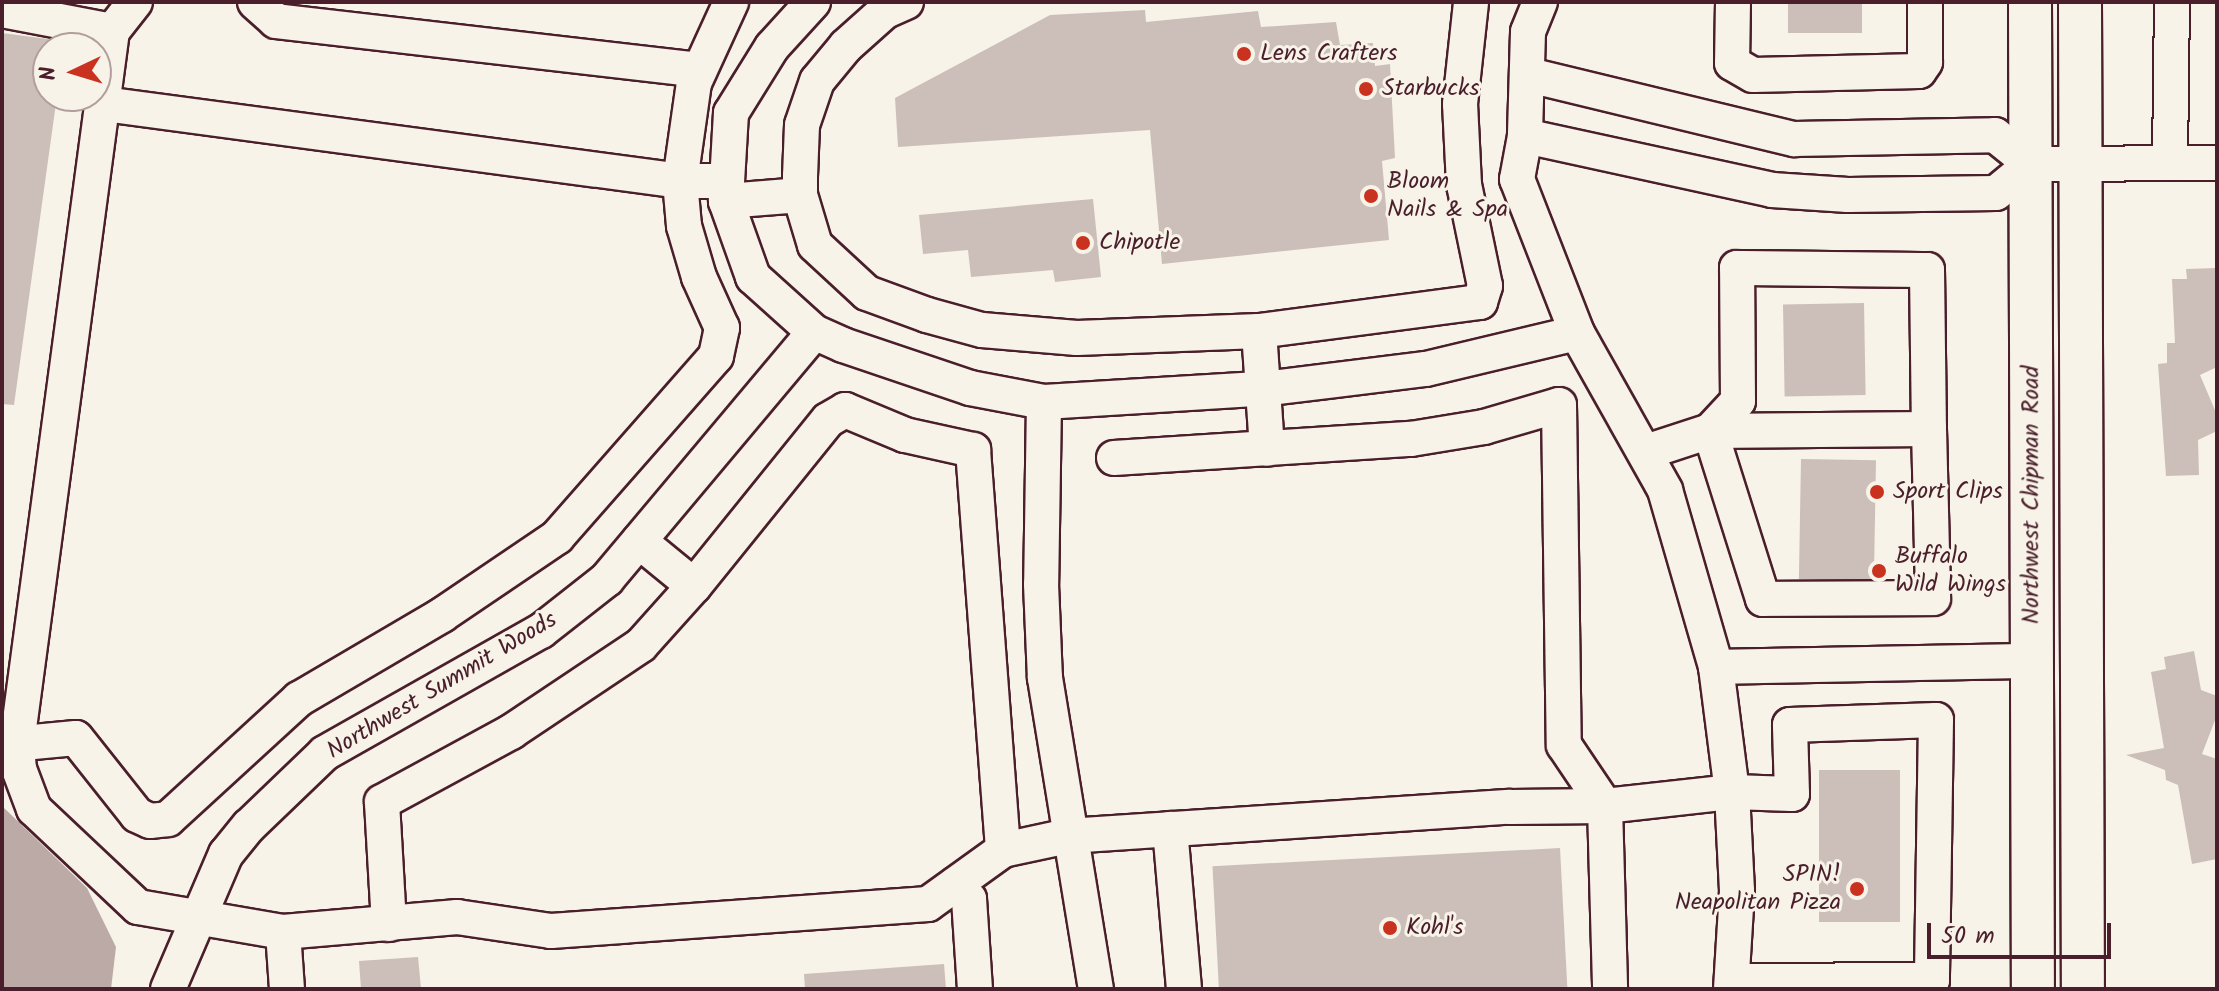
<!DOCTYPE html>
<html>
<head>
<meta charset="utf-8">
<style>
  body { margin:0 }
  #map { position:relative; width:2219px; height:991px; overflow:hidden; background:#f7f3e8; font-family:Kalam,sans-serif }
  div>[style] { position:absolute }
  .water>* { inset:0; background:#bcaaa7 }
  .building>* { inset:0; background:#ccbfb9; transform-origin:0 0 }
  .roads { filter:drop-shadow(2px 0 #4a1f2b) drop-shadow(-2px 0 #4a1f2b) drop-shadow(0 2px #4a1f2b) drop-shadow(0 -2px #4a1f2b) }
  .minor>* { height:34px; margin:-17px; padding:0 17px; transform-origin:17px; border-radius:17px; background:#f7f3e8 }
  .major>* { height:42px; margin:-21px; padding:0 21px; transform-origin:21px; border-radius:21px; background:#f7f3e8 }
  .dots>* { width:22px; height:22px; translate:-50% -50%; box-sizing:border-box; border:4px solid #f7f3e8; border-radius:50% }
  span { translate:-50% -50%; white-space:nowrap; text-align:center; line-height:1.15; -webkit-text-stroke:6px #f7f3e8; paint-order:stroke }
  .poi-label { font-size:24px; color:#4a1f2b }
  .left { translate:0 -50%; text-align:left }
  .right { translate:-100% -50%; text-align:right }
  .street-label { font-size:24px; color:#4a1f2b }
  .frame { position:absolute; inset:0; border:4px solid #4a1f2b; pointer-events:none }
  .north { position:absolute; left:32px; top:32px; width:80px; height:80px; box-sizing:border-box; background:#f7f3e8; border:2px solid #b29e9c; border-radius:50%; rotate:266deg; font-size:22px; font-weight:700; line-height:32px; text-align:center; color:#4a1f2b }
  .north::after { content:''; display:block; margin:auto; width:28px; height:36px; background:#c8321e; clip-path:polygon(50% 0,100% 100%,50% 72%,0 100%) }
  .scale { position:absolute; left:1927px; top:923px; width:184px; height:36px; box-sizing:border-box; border:4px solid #4a1f2b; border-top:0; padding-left:10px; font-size:24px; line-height:28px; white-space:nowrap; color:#4a1f2b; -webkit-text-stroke:6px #f7f3e8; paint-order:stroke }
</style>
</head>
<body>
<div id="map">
  <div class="water">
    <div style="clip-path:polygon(2px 806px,87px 888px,116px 947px,111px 989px,2px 989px)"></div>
  </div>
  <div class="building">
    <div style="left:1788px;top:2px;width:74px;height:31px"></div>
    <div style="clip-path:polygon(1145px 10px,1146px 22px,1258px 11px,1261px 27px,1336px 22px,1340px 45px,1373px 43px,1375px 66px,1390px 64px,1395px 158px,1382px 161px,1389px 240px,1162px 264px,1150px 130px,898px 147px,895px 98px,1050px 15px)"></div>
    <div style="clip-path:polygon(2px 33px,48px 39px,48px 96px,57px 96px,14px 405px,2px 404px)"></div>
    <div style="clip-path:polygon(1093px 199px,1101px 277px,1055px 282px,1053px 270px,971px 277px,968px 250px,923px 254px,919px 215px)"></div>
    <div style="clip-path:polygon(2217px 268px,2217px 367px,2200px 375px,2217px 415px,2217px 431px,2198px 440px,2199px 475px,2166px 476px,2158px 364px,2167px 363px,2167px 343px,2175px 343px,2172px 279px,2187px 279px,2186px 269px)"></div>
    <div style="left:1864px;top:303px;width:92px;height:81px;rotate:89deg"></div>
    <div style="left:1801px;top:459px;width:75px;height:120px;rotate:1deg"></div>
    <div style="clip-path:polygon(2194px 651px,2201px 690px,2217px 696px,2217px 715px,2202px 754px,2217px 759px,2217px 859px,2192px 864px,2178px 785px,2166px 780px,2165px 770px,2126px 755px,2164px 748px,2151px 672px,2166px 669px,2164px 657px)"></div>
    <div style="left:1819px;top:770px;width:81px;height:152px"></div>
    <div style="left:1560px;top:848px;width:141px;height:348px;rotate:87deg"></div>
    <div style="clip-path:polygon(418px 957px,421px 989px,361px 989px,359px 961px)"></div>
    <div style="clip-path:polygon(944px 964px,946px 989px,805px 989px,804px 974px)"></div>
  </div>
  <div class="roads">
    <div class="minor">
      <div style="left:135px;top:2px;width:37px;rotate:128deg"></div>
      <div style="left:112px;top:31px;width:718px;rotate:97.6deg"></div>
      <div style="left:17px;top:743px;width:26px;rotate:86deg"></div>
      <div style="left:19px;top:769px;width:43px;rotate:69.4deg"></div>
      <div style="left:34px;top:809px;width:143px;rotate:43.3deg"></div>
      <div style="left:138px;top:907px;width:147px;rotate:9.8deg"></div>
      <div style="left:283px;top:932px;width:175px;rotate:-4.9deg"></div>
      <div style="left:457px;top:917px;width:95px;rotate:8.5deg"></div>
      <div style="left:551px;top:931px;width:378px;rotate:-4.1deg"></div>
      <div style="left:928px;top:904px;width:92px;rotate:-35.8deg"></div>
      <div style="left:1003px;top:850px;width:66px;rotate:-12.2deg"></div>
      <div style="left:1068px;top:836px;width:443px;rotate:-3.8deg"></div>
      <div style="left:1510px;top:807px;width:95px;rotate:-0.6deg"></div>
      <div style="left:1605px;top:806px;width:128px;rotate:-6.3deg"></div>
      <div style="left:1732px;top:792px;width:60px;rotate:1.9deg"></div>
      <div style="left:1792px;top:794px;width:69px;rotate:-91.7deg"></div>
      <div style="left:1790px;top:725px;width:146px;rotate:-2deg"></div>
      <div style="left:1936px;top:720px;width:260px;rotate:90.9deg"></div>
      <div style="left:1932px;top:980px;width:199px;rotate:179.7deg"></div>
      <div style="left:255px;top:2px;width:28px;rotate:42deg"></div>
      <div style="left:276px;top:21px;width:426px;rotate:6.6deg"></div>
      <div style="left:813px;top:2px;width:61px;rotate:132.3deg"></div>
      <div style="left:772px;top:47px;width:78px;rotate:121.8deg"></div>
      <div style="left:731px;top:113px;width:88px;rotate:93.3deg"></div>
      <div style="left:726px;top:201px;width:81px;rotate:70.4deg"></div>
      <div style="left:753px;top:277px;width:82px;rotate:42deg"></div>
      <div style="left:814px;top:332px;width:32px;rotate:24deg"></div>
      <div style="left:843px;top:345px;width:134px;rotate:18.7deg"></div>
      <div style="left:970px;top:388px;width:75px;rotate:10.7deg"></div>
      <div style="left:1044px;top:402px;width:227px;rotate:-3.5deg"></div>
      <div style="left:1271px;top:388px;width:156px;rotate:-7deg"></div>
      <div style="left:1426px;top:369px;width:155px;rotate:-13.4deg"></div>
      <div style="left:1577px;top:333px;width:180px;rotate:60.7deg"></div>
      <div style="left:1665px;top:490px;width:184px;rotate:73.9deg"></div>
      <div style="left:1716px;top:667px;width:126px;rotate:82.7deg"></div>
      <div style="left:1732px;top:792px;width:99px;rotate:87.1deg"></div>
      <div style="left:1737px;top:891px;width:98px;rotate:93.5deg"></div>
      <div style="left:906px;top:2px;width:24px;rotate:156deg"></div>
      <div style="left:884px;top:12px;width:51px;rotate:138.2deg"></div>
      <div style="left:846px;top:46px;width:45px;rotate:129.6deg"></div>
      <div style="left:817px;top:81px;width:46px;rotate:108.8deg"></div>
      <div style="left:802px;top:125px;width:51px;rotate:92.2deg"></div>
      <div style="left:800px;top:176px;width:19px;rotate:90deg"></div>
      <div style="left:800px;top:195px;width:52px;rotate:73.3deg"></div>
      <div style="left:815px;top:245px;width:71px;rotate:42.7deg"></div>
      <div style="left:867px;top:293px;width:64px;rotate:20.1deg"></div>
      <div style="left:927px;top:315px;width:57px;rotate:15.3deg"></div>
      <div style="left:982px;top:330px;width:95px;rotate:4.8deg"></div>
      <div style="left:1077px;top:338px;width:182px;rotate:-2.2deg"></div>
      <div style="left:1259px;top:331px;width:223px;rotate:-7.5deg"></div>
      <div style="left:1480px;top:302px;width:17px;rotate:-73deg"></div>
      <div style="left:1485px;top:286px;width:103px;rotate:-101.7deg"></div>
      <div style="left:1464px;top:185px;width:81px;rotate:-92.8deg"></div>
      <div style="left:1460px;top:104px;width:103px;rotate:-83.8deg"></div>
      <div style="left:1540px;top:2px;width:32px;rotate:112deg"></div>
      <div style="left:1528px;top:32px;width:104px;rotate:91.7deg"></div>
      <div style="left:1525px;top:136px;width:44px;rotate:100.5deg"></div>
      <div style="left:1517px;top:179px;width:165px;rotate:68.7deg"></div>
      <div style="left:1733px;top:2px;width:61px;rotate:90.9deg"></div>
      <div style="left:1732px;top:63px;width:24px;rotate:30deg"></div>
      <div style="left:1753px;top:75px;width:166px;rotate:-1.4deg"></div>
      <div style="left:1919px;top:71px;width:11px;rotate:-56deg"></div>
      <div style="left:1925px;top:62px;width:60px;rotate:-90deg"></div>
      <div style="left:2px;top:10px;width:112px;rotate:10.8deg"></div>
      <div style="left:1529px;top:75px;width:273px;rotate:13.6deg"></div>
      <div style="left:1794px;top:139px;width:201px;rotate:-1.1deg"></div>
      <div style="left:1995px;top:135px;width:46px;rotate:38.9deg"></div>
      <div style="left:104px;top:104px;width:581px;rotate:7.61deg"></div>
      <div style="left:680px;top:181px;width:99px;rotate:-81.9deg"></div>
      <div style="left:694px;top:83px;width:89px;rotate:-65.4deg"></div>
      <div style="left:1525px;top:136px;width:253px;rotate:12.3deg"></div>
      <div style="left:1772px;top:190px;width:76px;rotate:3.8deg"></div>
      <div style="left:1848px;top:195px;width:148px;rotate:-0.8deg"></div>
      <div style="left:1996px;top:193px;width:45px;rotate:-39.6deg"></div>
      <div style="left:2031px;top:164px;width:186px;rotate:-0.3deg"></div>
      <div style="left:2170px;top:162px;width:160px;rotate:-89.3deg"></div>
      <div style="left:726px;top:201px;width:74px;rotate:-4.6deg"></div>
      <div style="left:1259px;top:331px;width:118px;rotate:86.1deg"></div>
      <div style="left:1044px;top:402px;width:182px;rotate:90.9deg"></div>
      <div style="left:1041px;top:584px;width:94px;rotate:87.6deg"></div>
      <div style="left:1045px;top:678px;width:315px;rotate:80.7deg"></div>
      <div style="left:1646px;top:452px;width:67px;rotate:-18.2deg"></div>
      <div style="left:1710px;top:431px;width:219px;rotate:-0.5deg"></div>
      <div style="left:1929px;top:429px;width:169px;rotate:88.6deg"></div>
      <div style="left:1933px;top:598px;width:170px;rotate:179.7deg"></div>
      <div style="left:1763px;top:599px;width:176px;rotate:-107.5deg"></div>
      <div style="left:1710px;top:431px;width:41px;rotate:-47deg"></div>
      <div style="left:1738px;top:401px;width:133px;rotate:-90.4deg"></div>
      <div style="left:1737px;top:268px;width:190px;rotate:0.6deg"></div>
      <div style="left:1927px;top:270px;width:159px;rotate:89.3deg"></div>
      <div style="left:1114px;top:458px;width:298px;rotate:-3.7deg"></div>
      <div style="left:1411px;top:439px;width:74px;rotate:-9.3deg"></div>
      <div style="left:1484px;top:427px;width:78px;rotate:-16.3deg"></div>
      <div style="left:1559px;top:405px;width:340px;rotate:89.2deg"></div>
      <div style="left:1564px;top:745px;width:73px;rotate:56.1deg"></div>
      <div style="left:1605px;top:806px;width:183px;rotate:88.4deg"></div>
      <div style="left:694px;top:586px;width:213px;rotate:-51.1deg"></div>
      <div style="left:828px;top:420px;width:20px;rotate:-30deg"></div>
      <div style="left:845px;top:410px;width:65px;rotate:22.6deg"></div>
      <div style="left:905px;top:435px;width:70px;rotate:12.4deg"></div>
      <div style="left:973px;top:450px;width:401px;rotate:85.7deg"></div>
      <div style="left:1716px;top:667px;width:316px;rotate:-1.1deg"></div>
      <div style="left:2px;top:745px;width:74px;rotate:-5.4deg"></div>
      <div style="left:76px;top:738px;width:98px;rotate:51.6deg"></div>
      <div style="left:137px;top:815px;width:14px;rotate:25deg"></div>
      <div style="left:150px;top:821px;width:18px;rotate:-6deg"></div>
      <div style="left:168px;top:819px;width:178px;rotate:-42.5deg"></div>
      <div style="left:299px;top:699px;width:166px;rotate:-30.4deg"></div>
      <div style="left:442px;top:615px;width:139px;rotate:-34.1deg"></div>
      <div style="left:557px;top:537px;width:241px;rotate:-48.7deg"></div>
      <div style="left:716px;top:356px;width:29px;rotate:-78deg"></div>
      <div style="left:722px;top:328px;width:56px;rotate:-114.3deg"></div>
      <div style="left:699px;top:277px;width:53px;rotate:-106.4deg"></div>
      <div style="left:684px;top:226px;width:45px;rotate:-95.1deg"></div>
      <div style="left:680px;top:181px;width:46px"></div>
      <div style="left:1170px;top:829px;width:161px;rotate:85deg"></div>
      <div style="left:956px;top:884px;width:20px;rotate:49deg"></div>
      <div style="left:969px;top:899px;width:90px;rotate:86.2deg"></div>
      <div style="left:389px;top:924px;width:122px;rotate:-93.3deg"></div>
      <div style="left:382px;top:802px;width:147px;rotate:-28.5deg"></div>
      <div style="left:511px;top:732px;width:156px;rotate:-33.8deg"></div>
      <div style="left:641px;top:645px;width:79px;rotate:-48.1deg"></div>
      <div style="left:694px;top:586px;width:71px;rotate:-140.7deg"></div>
      <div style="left:283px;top:932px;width:57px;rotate:86deg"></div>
      <div style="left:168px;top:989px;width:147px;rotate:-66.8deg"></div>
      <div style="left:226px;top:854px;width:36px;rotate:-51deg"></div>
      <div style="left:249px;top:826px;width:105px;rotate:-43.8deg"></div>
      <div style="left:325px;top:753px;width:248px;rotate:-29.5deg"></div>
      <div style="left:541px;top:631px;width:84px;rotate:-38.2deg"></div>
      <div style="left:607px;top:579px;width:322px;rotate:-50deg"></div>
    </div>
    <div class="major">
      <div style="left:2030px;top:2px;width:987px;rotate:89.83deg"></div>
      <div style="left:2080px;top:2px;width:987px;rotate:89.83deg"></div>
    </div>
  </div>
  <div class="dots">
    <div style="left:1244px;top:54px;background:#c8321e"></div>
    <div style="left:1366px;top:89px;background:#c8321e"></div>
    <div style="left:1371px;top:196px;background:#c8321e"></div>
    <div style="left:1083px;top:243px;background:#c8321e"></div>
    <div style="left:1877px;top:492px;background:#c8321e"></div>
    <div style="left:1879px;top:571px;background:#c8321e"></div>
    <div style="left:1857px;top:889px;background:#c8321e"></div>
    <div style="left:1390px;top:928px;background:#c8321e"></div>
  </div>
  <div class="poi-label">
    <span class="left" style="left:1260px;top:54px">Lens Crafters</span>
    <span class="left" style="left:1382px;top:89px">Starbucks</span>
    <span class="left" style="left:1387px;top:196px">Bloom<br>Nails &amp; Spa</span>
    <span class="left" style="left:1099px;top:243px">Chipotle</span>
    <span class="left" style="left:1893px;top:492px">Sport Clips</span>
    <span class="left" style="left:1895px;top:571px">Buffalo<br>Wild Wings</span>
    <span class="right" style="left:1841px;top:889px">SPIN!<br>Neapolitan Pizza</span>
    <span class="left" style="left:1406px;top:928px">Kohl's</span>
  </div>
  <div class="street-label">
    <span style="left:2032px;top:495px;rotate:-90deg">Northwest Chipman Road</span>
    <span style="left:442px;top:686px;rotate:-31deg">Northwest Summit Woods</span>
  </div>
  <div class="frame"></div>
  <div class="north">N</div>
  <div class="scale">50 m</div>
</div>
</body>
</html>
